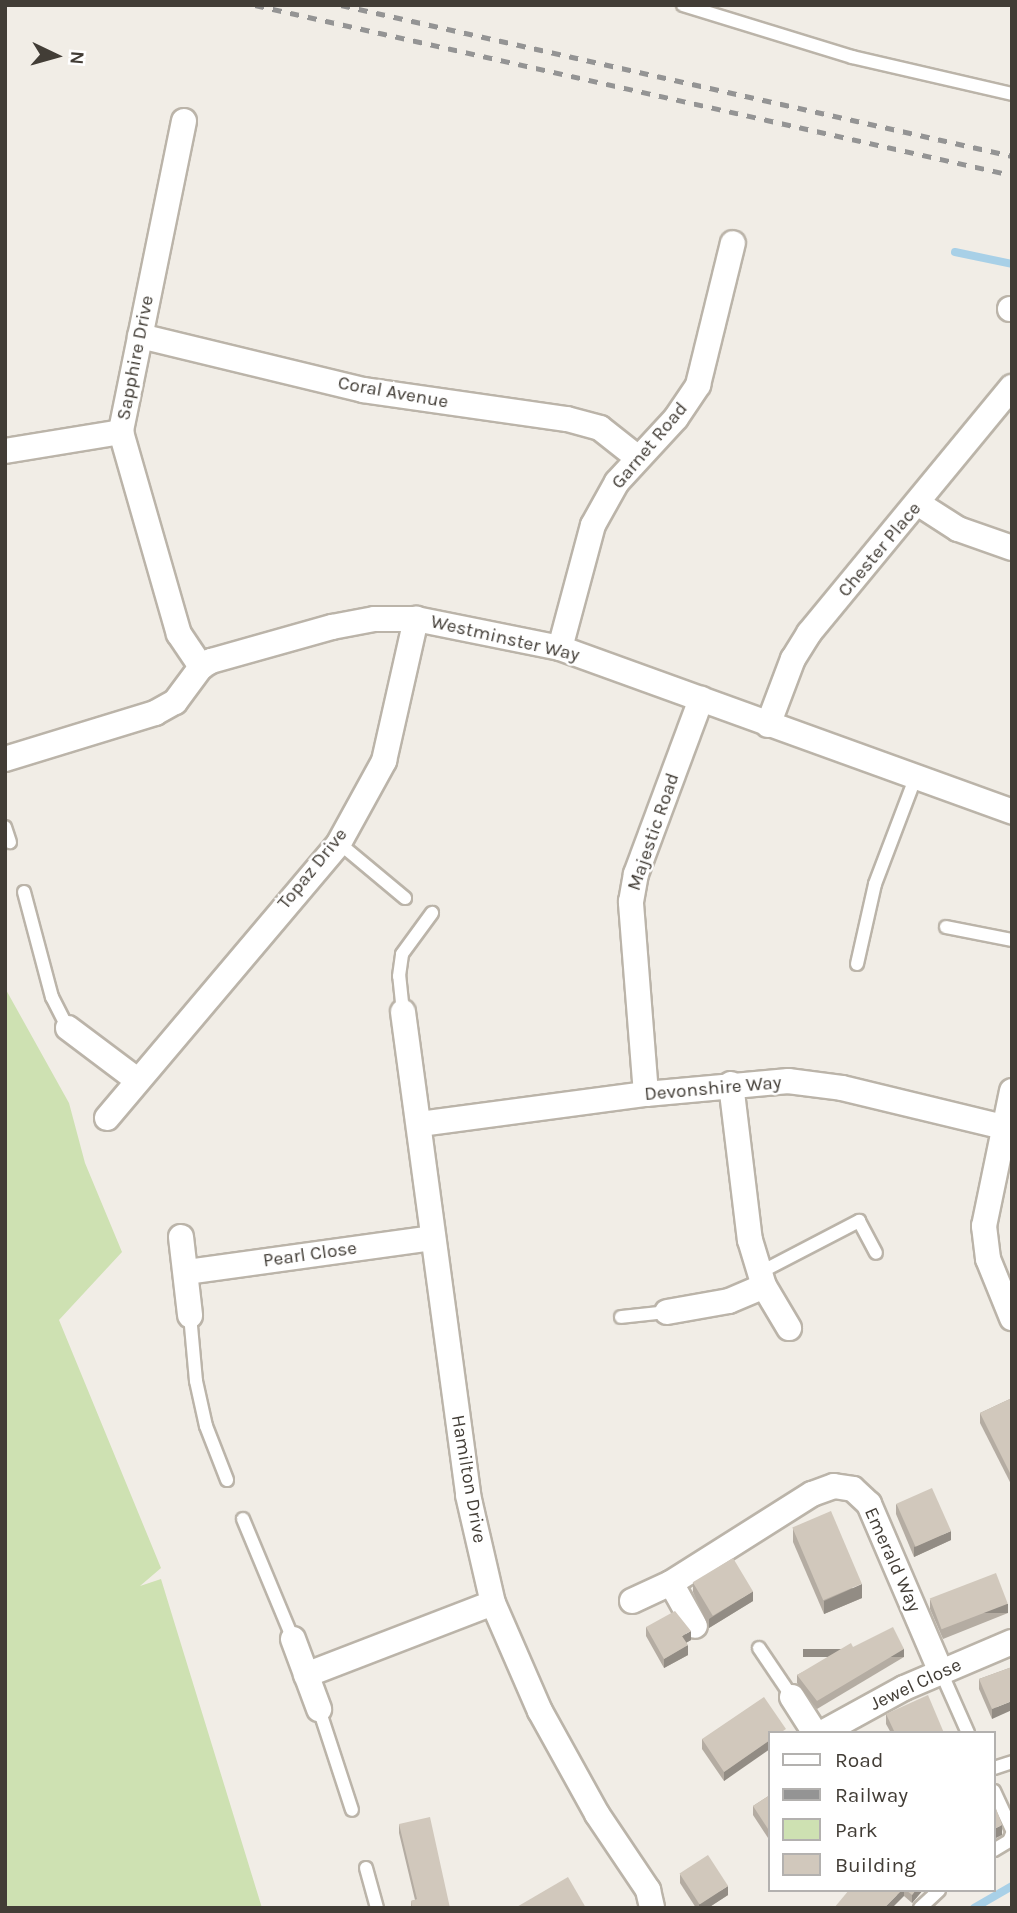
<!DOCTYPE html>
<html>
<head>
<meta charset="utf-8">
<style>
  body { margin:0 }
  #map { position:relative; width:1017px; height:1913px; overflow:hidden; background:#f1ede6; font-family:Karla,sans-serif }
  div>[style] { position:absolute }
  .green>* { inset:0; background:#cee1b2 }
  .stream>* { height:8px; margin:-4px; padding:0 4px; transform-origin:4px; border-radius:4px; background:#a8d0e7 }
  .roads { filter:drop-shadow(2px 0 #bbb4a9) drop-shadow(-2px 0 #bbb4a9) drop-shadow(0 2px #bbb4a9) drop-shadow(0 -2px #bbb4a9) }
  .lane>* { height:12px; margin:-6px; padding:0 6px; transform-origin:6px; border-radius:6px; background:#fff }
  .street>* { height:24px; margin:-12px; padding:0 12px; transform-origin:12px; border-radius:12px; background:#fff }
  .rail>* { height:5px; margin-top:-2.5px; transform-origin:0; background:repeating-linear-gradient(90deg,#949494 0 9px,transparent 0 18px) }
  .wall>* { inset:0; background:#b4aca2 }
  .shaded-wall>* { inset:0; background:#928c84; transform-origin:0 0 }
  .building>* { inset:0; background:#d1c8bc; transform-origin:0 0 }
  span { translate:-50% -50%; white-space:nowrap; text-align:center; line-height:1.15; -webkit-text-stroke:5px #fff; paint-order:stroke }
  .street-label { font-size:19px; color:#423d36 }
  .frame { position:absolute; inset:0; border:7px solid #423d36; pointer-events:none }
  .legend { position:absolute; left:768px; top:1731px; width:228px; height:161px; box-sizing:border-box; background:#fff; border:2px solid #b3b1af; margin:0; padding:9px 12px; list-style:none; font-size:21px; color:#423d36 }
  .legend li { display:flex; align-items:center; gap:14px; height:35px }
  .legend b { width:35px; border:2px solid #b3b1af }
  .north { position:absolute; left:21px; top:21px; width:70px; height:70px; -webkit-text-stroke:5px #fff; paint-order:stroke; rotate:95deg; font-size:19px; font-weight:700; line-height:28px; text-align:center; color:#423d36 }
  .north::after { content:''; display:block; margin:auto; width:24px; height:32px; background:#423d36; clip-path:polygon(50% 0,100% 100%,50% 72%,0 100%) }
</style>
</head>
<body>
<div id="map">
  <div class="green">
    <div style="clip-path:polygon(5px 988px,69px 1103px,85px 1163px,122px 1252px,59px 1320px,161px 1568px,140px 1586px,161px 1579px,262px 1908px,5px 1908px)"></div>
  </div>
  <div class="stream">
    <div style="left:955px;top:252px;width:58px;rotate:11.9deg"></div>
    <div style="left:974px;top:1908px;width:44px;rotate:-30.1deg"></div>
  </div>
  <div class="roads">
    <div class="lane">
      <div style="left:683px;top:5px;width:177px;rotate:17.1deg"></div>
      <div style="left:852px;top:57px;width:164px;rotate:13deg"></div>
      <div style="left:5px;top:827px;width:16px;rotate:72deg"></div>
      <div style="left:339px;top:843px;width:86px;rotate:39.8deg"></div>
      <div style="left:24px;top:892px;width:109px;rotate:75.1deg"></div>
      <div style="left:52px;top:997px;width:35px;rotate:63deg"></div>
      <div style="left:946px;top:927px;width:67px;rotate:11.1deg"></div>
      <div style="left:857px;top:964px;width:82px;rotate:-77.3deg"></div>
      <div style="left:875px;top:884px;width:116px;rotate:-69.2deg"></div>
      <div style="left:403px;top:1012px;width:36px;rotate:-96deg"></div>
      <div style="left:399px;top:976px;width:22px;rotate:-82deg"></div>
      <div style="left:402px;top:954px;width:51px;rotate:-53.8deg"></div>
      <div style="left:759px;top:1273px;width:113px;rotate:-27.5deg"></div>
      <div style="left:859px;top:1221px;width:36px;rotate:62deg"></div>
      <div style="left:190px;top:1315px;width:66px;rotate:84.8deg"></div>
      <div style="left:196px;top:1381px;width:46px;rotate:77.5deg"></div>
      <div style="left:206px;top:1426px;width:58px;rotate:68.7deg"></div>
      <div style="left:621px;top:1317px;width:46px;rotate:-6.2deg"></div>
      <div style="left:243px;top:1519px;width:130px;rotate:67.4deg"></div>
      <div style="left:759px;top:1648px;width:59px;rotate:56deg"></div>
      <div style="left:941px;top:1672px;width:67px;rotate:66.1deg"></div>
      <div style="left:319px;top:1709px;width:106px;rotate:71.9deg"></div>
      <div style="left:994px;top:1768px;width:19px;rotate:-18deg"></div>
      <div style="left:994px;top:1791px;width:43px;rotate:65.2deg"></div>
      <div style="left:994px;top:1850px;width:17px;rotate:-31deg"></div>
      <div style="left:1009px;top:1841px;width:8px;rotate:-67deg"></div>
      <div style="left:366px;top:1868px;width:41px;rotate:74.6deg"></div>
      <div style="left:920px;top:1908px;width:26px;rotate:-43deg"></div>
    </div>
    <div class="street">
      <div style="left:184px;top:121px;width:317px;rotate:101.5deg"></div>
      <div style="left:121px;top:432px;width:210px;rotate:74deg"></div>
      <div style="left:179px;top:634px;width:40px;rotate:56deg"></div>
      <div style="left:1010px;top:309px;width:2px"></div>
      <div style="left:140px;top:336px;width:229px;rotate:13.6deg"></div>
      <div style="left:363px;top:390px;width:206px;rotate:8.1deg"></div>
      <div style="left:567px;top:419px;width:34px;rotate:15deg"></div>
      <div style="left:600px;top:428px;width:48px;rotate:38.3deg"></div>
      <div style="left:5px;top:451px;width:118px;rotate:-9.3deg"></div>
      <div style="left:919px;top:504px;width:46px;rotate:32.7deg"></div>
      <div style="left:958px;top:529px;width:57px;rotate:19.4deg"></div>
      <div style="left:560px;top:648px;width:127px;rotate:-75deg"></div>
      <div style="left:593px;top:525px;width:49px;rotate:-60.8deg"></div>
      <div style="left:617px;top:482px;width:87px;rotate:-47.3deg"></div>
      <div style="left:676px;top:418px;width:40px;rotate:-56deg"></div>
      <div style="left:698px;top:385px;width:146px;rotate:-76.2deg"></div>
      <div style="left:768px;top:725px;width:71px;rotate:-69.3deg"></div>
      <div style="left:793px;top:659px;width:31px;rotate:-58deg"></div>
      <div style="left:809px;top:633px;width:319px;rotate:-50.5deg"></div>
      <div style="left:5px;top:759px;width:157px;rotate:-17deg"></div>
      <div style="left:155px;top:713px;width:23px;rotate:-29deg"></div>
      <div style="left:175px;top:702px;width:44px;rotate:-53.4deg"></div>
      <div style="left:201px;top:667px;width:12px;rotate:-31deg"></div>
      <div style="left:211px;top:661px;width:126px;rotate:-15.7deg"></div>
      <div style="left:332px;top:627px;width:43px;rotate:-10.8deg"></div>
      <div style="left:374px;top:619px;width:42px"></div>
      <div style="left:416px;top:619px;width:147px;rotate:11.4deg"></div>
      <div style="left:560px;top:648px;width:481px;rotate:19.9deg"></div>
      <div style="left:403px;top:1012px;width:487px;rotate:82.3deg"></div>
      <div style="left:468px;top:1495px;width:111px;rotate:77deg"></div>
      <div style="left:493px;top:1603px;width:118px;rotate:66.5deg"></div>
      <div style="left:540px;top:1711px;width:118px;rotate:61deg"></div>
      <div style="left:597px;top:1814px;width:92px;rotate:56.1deg"></div>
      <div style="left:648px;top:1890px;width:18px;rotate:77deg"></div>
      <div style="left:68px;top:1028px;width:85px;rotate:36.9deg"></div>
      <div style="left:731px;top:1084px;width:157px;rotate:83.1deg"></div>
      <div style="left:750px;top:1240px;width:48px;rotate:73.1deg"></div>
      <div style="left:764px;top:1286px;width:49px;rotate:59.2deg"></div>
      <div style="left:1012px;top:1091px;width:138px;rotate:101.7deg"></div>
      <div style="left:984px;top:1226px;width:33px;rotate:83deg"></div>
      <div style="left:988px;top:1259px;width:64px;rotate:67.9deg"></div>
      <div style="left:646px;top:1094px;width:193px;rotate:-94.5deg"></div>
      <div style="left:631px;top:902px;width:28px;rotate:-80deg"></div>
      <div style="left:636px;top:874px;width:187px;rotate:-69.6deg"></div>
      <div style="left:107px;top:1118px;width:360px;rotate:-49.8deg"></div>
      <div style="left:339px;top:843px;width:94px;rotate:-61.2deg"></div>
      <div style="left:384px;top:761px;width:146px;rotate:-77.3deg"></div>
      <div style="left:420px;top:1124px;width:228px;rotate:-7.6deg"></div>
      <div style="left:646px;top:1094px;width:143px;rotate:-5.2deg"></div>
      <div style="left:788px;top:1081px;width:54px;rotate:7.4deg"></div>
      <div style="left:842px;top:1088px;width:175px;rotate:13.6deg"></div>
      <div style="left:181px;top:1237px;width:79px;rotate:83.4deg"></div>
      <div style="left:187px;top:1272px;width:248px;rotate:-7.9deg"></div>
      <div style="left:667px;top:1312px;width:63px;rotate:-10.1deg"></div>
      <div style="left:729px;top:1301px;width:38px;rotate:-23deg"></div>
      <div style="left:671px;top:1583px;width:49px;rotate:60.8deg"></div>
      <div style="left:632px;top:1601px;width:43px;rotate:-24.8deg"></div>
      <div style="left:671px;top:1583px;width:167px;rotate:-32.3deg"></div>
      <div style="left:812px;top:1494px;width:23px;rotate:-20deg"></div>
      <div style="left:834px;top:1486px;width:19px;rotate:9deg"></div>
      <div style="left:853px;top:1489px;width:22px;rotate:43deg"></div>
      <div style="left:869px;top:1504px;width:183px;rotate:66.8deg"></div>
      <div style="left:293px;top:1639px;width:75px;rotate:69.6deg"></div>
      <div style="left:306px;top:1675px;width:200px;rotate:-21.1deg"></div>
      <div style="left:792px;top:1697px;width:43px;rotate:57.4deg"></div>
      <div style="left:822px;top:1733px;width:94px;rotate:-28.8deg"></div>
      <div style="left:904px;top:1688px;width:117px;rotate:-23.1deg"></div>
    </div>
  </div>
  <div class="rail">
    <div style="left:255px;top:5px;width:776px;rotate:12.66deg"></div>
    <div style="left:341px;top:5px;width:688px;rotate:12.68deg"></div>
  </div>
  <div class="wall">
    <div style="clip-path:polygon(1012px 1398px,1012px 1486px,980px 1423px,980px 1413px)"></div>
    <div style="clip-path:polygon(896px 1504px,951px 1540px,914px 1557px,896px 1514px)"></div>
    <div style="clip-path:polygon(793px 1528px,862px 1598px,824px 1614px,793px 1542px)"></div>
    <div style="clip-path:polygon(693px 1583px,753px 1601px,709px 1628px,693px 1592px)"></div>
    <div style="clip-path:polygon(930px 1600px,1008px 1613px,943px 1639px,930px 1609px)"></div>
    <div style="clip-path:polygon(646px 1627px,691px 1640px,686px 1643px,688px 1655px,664px 1668px,646px 1636px)"></div>
    <div style="clip-path:polygon(853px 1647px,904px 1657px,817px 1709px,797px 1683px,797px 1675px)"></div>
    <div style="clip-path:polygon(1012px 1667px,992px 1719px,979px 1689px,979px 1679px)"></div>
    <div style="clip-path:polygon(886px 1714px,944px 1733px,891px 1733px,886px 1724px)"></div>
    <div style="clip-path:polygon(786px 1733px,724px 1781px,702px 1749px,702px 1739px)"></div>
    <div style="clip-path:polygon(1012px 1794px,1012px 1809px,1010px 1804px,1010px 1795px)"></div>
    <div style="clip-path:polygon(770px 1795px,770px 1841px,753px 1815px,753px 1806px)"></div>
    <div style="clip-path:polygon(399px 1824px,450px 1908px,411px 1908px,411px 1901px,415px 1900px,399px 1833px)"></div>
    <div style="clip-path:polygon(680px 1874px,728px 1895px,708px 1908px,696px 1908px,680px 1883px)"></div>
    <div style="clip-path:polygon(849px 1890px,923px 1890px,912px 1903px,904px 1896px)"></div>
  </div>
  <div class="shaded-wall">
    <div style="clip-path:polygon(951px 1531px,951px 1540px,914px 1557px,914px 1547px)"></div>
    <div style="clip-path:polygon(862px 1584px,862px 1598px,824px 1614px,824px 1601px)"></div>
    <div style="clip-path:polygon(753px 1591px,753px 1601px,709px 1628px,709px 1619px)"></div>
    <div style="left:1008px;top:1604px;width:9px;height:70px;rotate:90deg"></div>
    <div style="clip-path:polygon(691px 1631px,691px 1640px,682px 1645px,682px 1636px)"></div>
    <div style="clip-path:polygon(688px 1645px,688px 1655px,664px 1668px,664px 1659px)"></div>
    <div style="left:904px;top:1649px;width:8px;height:101px;rotate:90deg"></div>
    <div style="clip-path:polygon(1012px 1701px,1012px 1710px,992px 1719px,992px 1709px)"></div>
    <div style="clip-path:polygon(770px 1740px,770px 1749px,724px 1781px,724px 1772px)"></div>
    <div style="clip-path:polygon(1002px 1825px,1002px 1835px,994px 1839px,994px 1829px)"></div>
    <div style="clip-path:polygon(728px 1886px,728px 1895px,708px 1908px,699px 1908px,699px 1904px)"></div>
    <div style="clip-path:polygon(902px 1890px,904px 1890px,904px 1896px,892px 1908px,884px 1908px)"></div>
    <div style="clip-path:polygon(916px 1890px,923px 1890px,912px 1903px,912px 1895px)"></div>
  </div>
  <div class="building">
    <div style="clip-path:polygon(1012px 1398px,1012px 1477px,980px 1413px)"></div>
    <div style="left:932px;top:1488px;width:47px;height:39px;rotate:66deg"></div>
    <div style="left:831px;top:1511px;width:79px;height:42px;rotate:67deg"></div>
    <div style="left:733px;top:1558px;width:39px;height:47px;rotate:59deg"></div>
    <div style="left:996px;top:1573px;width:33px;height:71px;rotate:69deg"></div>
    <div style="clip-path:polygon(675px 1611px,691px 1631px,682px 1636px,688px 1645px,664px 1659px,646px 1627px)"></div>
    <div style="clip-path:polygon(893px 1627px,904px 1649px,817px 1701px,797px 1675px,851px 1643px,853px 1647px)"></div>
    <div style="clip-path:polygon(1012px 1667px,1012px 1701px,992px 1709px,979px 1679px)"></div>
    <div style="clip-path:polygon(928px 1695px,944px 1733px,895px 1733px,886px 1714px)"></div>
    <div style="clip-path:polygon(764px 1697px,786px 1729px,780px 1733px,770px 1733px,770px 1740px,724px 1772px,702px 1739px)"></div>
    <div style="clip-path:polygon(770px 1795px,770px 1832px,753px 1806px)"></div>
    <div style="clip-path:polygon(994px 1803px,1002px 1825px,994px 1829px)"></div>
    <div style="clip-path:polygon(430px 1817px,450px 1908px,412px 1908px,411px 1901px,417px 1899px,399px 1824px)"></div>
    <div style="left:708px;top:1855px;width:37px;height:34px;rotate:57deg"></div>
    <div style="clip-path:polygon(568px 1877px,586px 1908px,515px 1908px)"></div>
    <div style="clip-path:polygon(849px 1890px,902px 1890px,884px 1908px,834px 1908px)"></div>
    <div style="clip-path:polygon(906px 1890px,916px 1890px,912px 1895px)"></div>
  </div>
  <div class="street-label">
    <span style="left:136px;top:358px;rotate:-79deg">Sapphire Drive</span>
    <span style="left:393px;top:393px;rotate:10deg">Coral Avenue</span>
    <span style="left:650px;top:446px;rotate:-50deg">Garnet Road</span>
    <span style="left:880px;top:550px;rotate:-50deg">Chester Place</span>
    <span style="left:505px;top:639px;rotate:13deg">Westminster Way</span>
    <span style="left:654px;top:832px;rotate:-71deg">Majestic Road</span>
    <span style="left:313px;top:869px;rotate:-51deg">Topaz Drive</span>
    <span style="left:713px;top:1089px;rotate:-5deg">Devonshire Way</span>
    <span style="left:310px;top:1255px;rotate:-8deg">Pearl Close</span>
    <span style="left:468px;top:1479px;rotate:80deg">Hamilton Drive</span>
    <span style="left:892px;top:1560px;rotate:66deg">Emerald Way</span>
    <span style="left:916px;top:1685px;rotate:-25deg">Jewel Close</span>
  </div>
  <div class="frame"></div>
  <ul class="legend">
  <li><b style="height:9px;background:#fff"></b>Road</li>
  <li><b style="height:9px;background:#949494"></b>Railway</li>
  <li><b style="height:19px;background:#cee1b2"></b>Park</li>
  <li><b style="height:19px;background:#d1c8bc"></b>Building</li>
  </ul>
  <div class="north">N</div>
</div>
</body>
</html>
